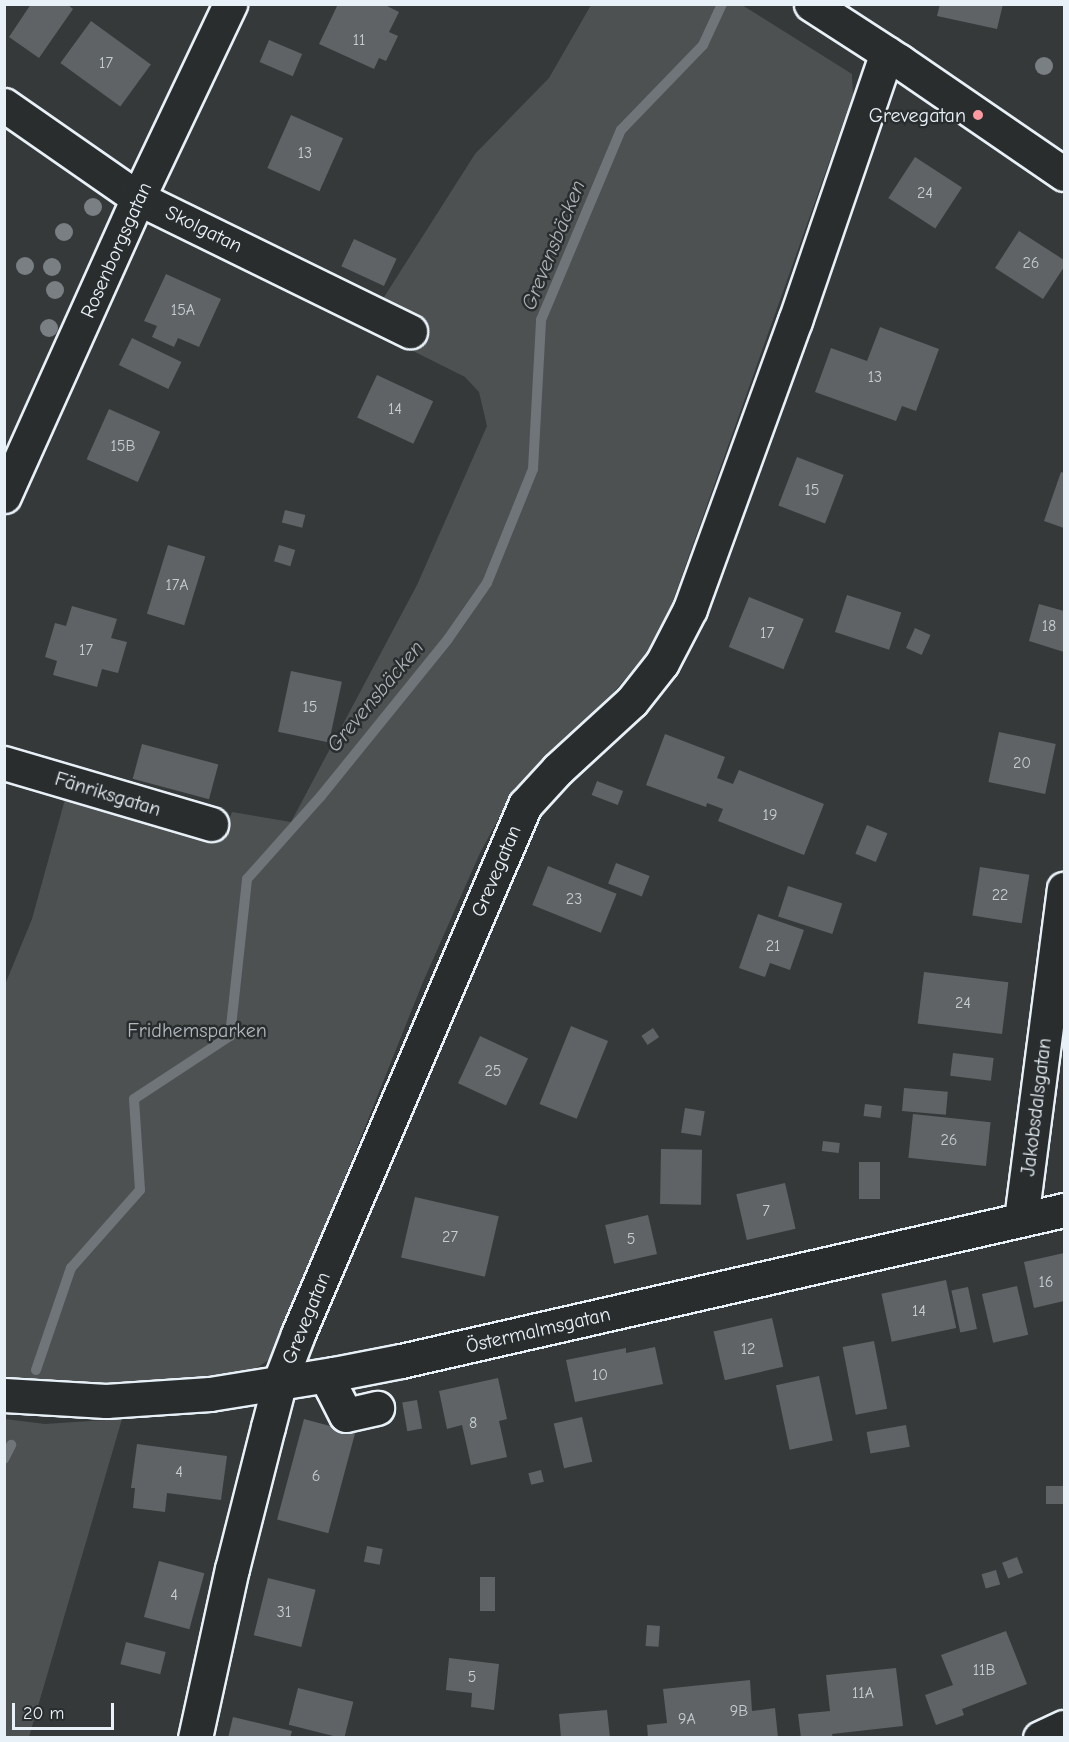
<!DOCTYPE html>
<html>
<head>
<meta charset="utf-8">
<style>
  body { margin:0 }
  #map { position:relative; width:1069px; height:1742px; overflow:hidden; background:#35393a; font-family:"Comic Neue",sans-serif }
  div>[style] { position:absolute }
  .green>* { inset:0; background:#4d5152 }
  .stream>* { height:10px; margin:-5px; padding:0 5px; transform-origin:5px; border-radius:5px; background:#707579 }
  .building>* { inset:0; background:#5f6365; transform-origin:0 0 }
  .roads { filter:drop-shadow(2px 0 #e8f1f8) drop-shadow(-2px 0 #e8f1f8) drop-shadow(0 2px #e8f1f8) drop-shadow(0 -2px #e8f1f8) }
  .minor>* { height:33px; margin:-16.5px; padding:0 16.5px; transform-origin:16.5px; border-radius:16.5px; background:#2a2d2e }
  .trees>* { width:18px; height:18px; margin:-9px; border-radius:50%; background:#7a7f83 }
  .dots>* { width:16px; height:16px; translate:-50% -50%; box-sizing:border-box; border:3px solid #2a2d2e; border-radius:50% }
  span { translate:-50% -50%; white-space:nowrap; text-align:center; line-height:1.15; -webkit-text-stroke:5px #2a2d2e; paint-order:stroke }
  .number-label { font-size:16px; color:#c6ced3 }
  .number-label span { -webkit-text-stroke-width:0 }
  .poi-label { font-size:20px; color:#e8f1f8 }
  .right { translate:-100% -50%; text-align:right }
  .street-label { font-size:20px; color:#e8f1f8 }
  .park-label { font-size:20px; color:#b2b9be }
  .water-label { font-size:21px; color:#acb3b8; font-style:italic }
  .frame { position:absolute; inset:0; border:6px solid #e8f1f8; pointer-events:none }
  .scale { position:absolute; left:12px; top:1703px; width:102px; height:27px; box-sizing:border-box; border:3px solid #e8f1f8; border-top:0; padding-left:8px; font-size:18px; line-height:21px; white-space:nowrap; color:#e8f1f8; -webkit-text-stroke:4px #2a2d2e; paint-order:stroke }
</style>
</head>
<body>
<div id="map">
  <div class="green">
    <div style="clip-path:polygon(591px 5px,742px 5px,852px 74px,853px 95px,670px 609px,646px 655px,613px 693px,545px 756px,503px 810px,480px 853px,423px 982px,273px 1357px,242px 1378px,101px 1388px,5px 1380px,4px 987px,32px 919px,67px 792px,221px 840px,232px 812px,291px 822px,417px 585px,487px 426px,479px 392px,465px 377px,365px 327px,475px 154px,549px 78px)"></div>
    <div style="clip-path:polygon(5px 1419px,45px 1424px,122px 1419px,29px 1737px,5px 1737px)"></div>
  </div>
  <div class="stream">
    <div style="left:36px;top:1370px;width:108px;rotate:-71.1deg"></div>
    <div style="left:71px;top:1268px;width:104px;rotate:-48.5deg"></div>
    <div style="left:140px;top:1190px;width:91px;rotate:-93.8deg"></div>
    <div style="left:134px;top:1099px;width:115px;rotate:-33.3deg"></div>
    <div style="left:230px;top:1036px;width:158px;rotate:-83.8deg"></div>
    <div style="left:247px;top:879px;width:111px;rotate:-48.3deg"></div>
    <div style="left:321px;top:796px;width:202px;rotate:-51deg"></div>
    <div style="left:448px;top:639px;width:68px;rotate:-55.1deg"></div>
    <div style="left:487px;top:583px;width:123px;rotate:-68deg"></div>
    <div style="left:533px;top:469px;width:149px;rotate:-86.9deg"></div>
    <div style="left:541px;top:320px;width:206px;rotate:-67.2deg"></div>
    <div style="left:621px;top:130px;width:118px;rotate:-46deg"></div>
    <div style="left:703px;top:45px;width:45px;rotate:-65.1deg"></div>
    <div style="left:4px;top:1459px;width:16px;rotate:-63deg"></div>
  </div>
  <div class="building">
    <div style="clip-path:polygon(31px 4px,67px 4px,73px 9px,39px 58px,9px 37px)"></div>
    <div style="clip-path:polygon(338px 4px,383px 4px,399px 12px,389px 32px,398px 36px,386px 61px,379px 58px,374px 69px,319px 44px)"></div>
    <div style="clip-path:polygon(940px 4px,1003px 4px,997px 29px,937px 16px)"></div>
    <div style="left:91px;top:21px;width:74px;height:52px;rotate:36deg"></div>
    <div style="left:269px;top:40px;width:36px;height:24px;rotate:23deg"></div>
    <div style="left:291px;top:115px;width:57px;height:58px;rotate:24deg"></div>
    <div style="left:915px;top:157px;width:56px;height:49px;rotate:33deg"></div>
    <div style="clip-path:polygon(1019px 231px,1064px 260px,1064px 267px,1043px 299px,995px 268px)"></div>
    <div style="left:354px;top:239px;width:47px;height:30px;rotate:25deg"></div>
    <div style="clip-path:polygon(166px 274px,221px 299px,199px 347px,178px 338px,174px 347px,152px 337px,157px 326px,144px 321px)"></div>
    <div style="clip-path:polygon(880px 327px,939px 349px,916px 411px,902px 406px,896px 421px,815px 392px,831px 348px,867px 361px)"></div>
    <div style="left:132px;top:338px;width:55px;height:30px;rotate:26deg"></div>
    <div style="left:377px;top:375px;width:62px;height:47px;rotate:25deg"></div>
    <div style="left:109px;top:409px;width:56px;height:55px;rotate:24deg"></div>
    <div style="left:797px;top:457px;width:50px;height:52px;rotate:21deg"></div>
    <div style="clip-path:polygon(1061px 472px,1064px 473px,1064px 528px,1044px 521px)"></div>
    <div style="left:285px;top:510px;width:21px;height:13px;rotate:14deg"></div>
    <div style="left:168px;top:545px;width:39px;height:72px;rotate:17deg"></div>
    <div style="left:279px;top:545px;width:17px;height:17px;rotate:17deg"></div>
    <div style="left:847px;top:595px;width:57px;height:39px;rotate:18deg"></div>
    <div style="left:749px;top:597px;width:59px;height:54px;rotate:22deg"></div>
    <div style="clip-path:polygon(1039px 604px,1064px 611px,1064px 652px,1029px 641px)"></div>
    <div style="clip-path:polygon(72px 606px,117px 619px,111px 638px,127px 642px,118px 673px,102px 669px,97px 687px,53px 675px,57px 661px,45px 657px,55px 623px,66px 626px)"></div>
    <div style="left:915px;top:628px;width:17px;height:22px;rotate:24deg"></div>
    <div style="left:291px;top:671px;width:52px;height:62px;rotate:12deg"></div>
    <div style="left:999px;top:732px;width:58px;height:51px;rotate:12deg"></div>
    <div style="clip-path:polygon(665px 734px,725px 757px,717px 778px,733px 784px,739px 770px,824px 804px,804px 855px,718px 821px,723px 809px,707px 803px,706px 807px,646px 785px)"></div>
    <div style="left:142px;top:744px;width:79px;height:36px;rotate:15deg"></div>
    <div style="left:597px;top:781px;width:28px;height:15px;rotate:21deg"></div>
    <div style="left:867px;top:825px;width:22px;height:31px;rotate:22deg"></div>
    <div style="left:616px;top:863px;width:36px;height:22px;rotate:21deg"></div>
    <div style="left:548px;top:866px;width:74px;height:42px;rotate:22deg"></div>
    <div style="left:980px;top:867px;width:50px;height:49px;rotate:9deg"></div>
    <div style="left:788px;top:886px;width:57px;height:32px;rotate:18deg"></div>
    <div style="clip-path:polygon(758px 914px,804px 930px,790px 970px,770px 963px,765px 977px,739px 968px)"></div>
    <div style="left:924px;top:972px;width:85px;height:52px;rotate:7deg"></div>
    <div style="left:571px;top:1026px;width:40px;height:84px;rotate:22deg"></div>
    <div style="left:653px;top:1028px;width:11px;height:14px;rotate:56deg"></div>
    <div style="left:480px;top:1036px;width:53px;height:52px;rotate:25deg"></div>
    <div style="left:953px;top:1053px;width:41px;height:23px;rotate:7deg"></div>
    <div style="left:904px;top:1088px;width:44px;height:23px;rotate:5deg"></div>
    <div style="left:865px;top:1104px;width:17px;height:12px;rotate:7deg"></div>
    <div style="left:685px;top:1108px;width:20px;height:25px;rotate:9deg"></div>
    <div style="left:913px;top:1114px;width:78px;height:44px;rotate:6deg"></div>
    <div style="left:823px;top:1141px;width:17px;height:10px;rotate:7deg"></div>
    <div style="left:661px;top:1149px;width:41px;height:55px;rotate:1deg"></div>
    <div style="left:880px;top:1162px;width:37px;height:21px;rotate:90deg"></div>
    <div style="left:785px;top:1183px;width:47px;height:50px;rotate:77deg"></div>
    <div style="left:415px;top:1197px;width:86px;height:62px;rotate:13deg"></div>
    <div style="left:648px;top:1215px;width:40px;height:44px;rotate:77deg"></div>
    <div style="clip-path:polygon(1064px 1253px,1064px 1301px,1034px 1308px,1024px 1262px)"></div>
    <div style="left:946px;top:1280px;width:49px;height:66px;rotate:78deg"></div>
    <div style="left:1017px;top:1286px;width:50px;height:36px;rotate:77deg"></div>
    <div style="left:968px;top:1287px;width:43px;height:17px;rotate:78deg"></div>
    <div style="left:772px;top:1318px;width:50px;height:60px;rotate:77deg"></div>
    <div style="left:874px;top:1341px;width:69px;height:32px;rotate:79deg"></div>
    <div style="clip-path:polygon(655px 1347px,663px 1384px,575px 1402px,566px 1360px,626px 1348px,626px 1353px)"></div>
    <div style="left:819px;top:1376px;width:66px;height:44px;rotate:78deg"></div>
    <div style="clip-path:polygon(498px 1378px,507px 1419px,499px 1421px,507px 1457px,471px 1465px,462px 1425px,447px 1429px,439px 1391px)"></div>
    <div style="left:417px;top:1400px;width:29px;height:15px;rotate:80deg"></div>
    <div style="left:582px;top:1417px;width:46px;height:29px;rotate:77deg"></div>
    <div style="left:304px;top:1419px;width:53px;height:104px;rotate:15deg"></div>
    <div style="left:906px;top:1425px;width:22px;height:40px;rotate:80deg"></div>
    <div style="clip-path:polygon(137px 1444px,227px 1456px,221px 1500px,167px 1493px,165px 1512px,133px 1508px,135px 1488px,131px 1488px)"></div>
    <div style="left:541px;top:1470px;width:12px;height:13px;rotate:76deg"></div>
    <div style="left:1064px;top:1486px;width:18px;height:18px;rotate:90deg"></div>
    <div style="left:367px;top:1546px;width:16px;height:16px;rotate:11deg"></div>
    <div style="left:1017px;top:1557px;width:17px;height:16px;rotate:69deg"></div>
    <div style="left:159px;top:1561px;width:47px;height:58px;rotate:15deg"></div>
    <div style="left:996px;top:1570px;width:15px;height:15px;rotate:74deg"></div>
    <div style="left:480px;top:1577px;width:15px;height:34px"></div>
    <div style="left:268px;top:1578px;width:49px;height:59px;rotate:14deg"></div>
    <div style="left:647px;top:1625px;width:13px;height:21px;rotate:4deg"></div>
    <div style="clip-path:polygon(1006px 1631px,1027px 1684px,962px 1709px,964px 1715px,936px 1725px,925px 1695px,953px 1685px,941px 1655px)"></div>
    <div style="left:126px;top:1642px;width:41px;height:23px;rotate:14deg"></div>
    <div style="clip-path:polygon(449px 1658px,499px 1664px,494px 1710px,471px 1707px,472px 1693px,446px 1690px)"></div>
    <div style="clip-path:polygon(896px 1668px,903px 1726px,832px 1734px,833px 1738px,801px 1738px,798px 1714px,830px 1711px,826px 1675px)"></div>
    <div style="clip-path:polygon(750px 1680px,752px 1711px,775px 1708px,778px 1738px,648px 1738px,647px 1725px,667px 1723px,663px 1689px)"></div>
    <div style="left:298px;top:1688px;width:57px;height:38px;rotate:14deg"></div>
    <div style="clip-path:polygon(607px 1710px,610px 1738px,561px 1738px,559px 1714px)"></div>
    <div style="clip-path:polygon(233px 1717px,292px 1731px,290px 1738px,228px 1738px)"></div>
  </div>
  <div class="roads">
    <div class="minor">
      <div style="left:811px;top:4px;width:105px;rotate:32.9deg"></div>
      <div style="left:899px;top:61px;width:200px;rotate:34.4deg"></div>
      <div style="left:4px;top:105px;width:163px;rotate:34.8deg"></div>
      <div style="left:138px;top:198px;width:303px;rotate:26.1deg"></div>
      <div style="left:4px;top:496px;width:327px;rotate:-65.8deg"></div>
      <div style="left:138px;top:198px;width:215px;rotate:-64.6deg"></div>
      <div style="left:4px;top:763px;width:216px;rotate:16.4deg"></div>
      <div style="left:1021px;top:1219px;width:333px;rotate:-82.6deg"></div>
      <div style="left:334px;top:1374px;width:14px;rotate:98deg"></div>
      <div style="left:332px;top:1388px;width:30px;rotate:63deg"></div>
      <div style="left:346px;top:1415px;width:32px;rotate:-13deg"></div>
      <div style="left:4px;top:1395px;width:102px;rotate:3.4deg"></div>
      <div style="left:106px;top:1401px;width:104px;rotate:-3.9deg"></div>
      <div style="left:210px;top:1394px;width:126px;rotate:-9.2deg"></div>
      <div style="left:334px;top:1374px;width:68px;rotate:-11deg"></div>
      <div style="left:401px;top:1361px;width:680px;rotate:-12.83deg"></div>
      <div style="left:195px;top:1738px;width:173px;rotate:-77.7deg"></div>
      <div style="left:232px;top:1569px;width:146px;rotate:-75.8deg"></div>
      <div style="left:268px;top:1427px;width:48px;rotate:-75.4deg"></div>
      <div style="left:280px;top:1381px;width:50px;rotate:-69deg"></div>
      <div style="left:298px;top:1334px;width:576px;rotate:-66.78deg"></div>
      <div style="left:525px;top:805px;width:49px;rotate:-47.5deg"></div>
      <div style="left:558px;top:769px;width:100px;rotate:-42.6deg"></div>
      <div style="left:632px;top:701px;width:48px;rotate:-51.7deg"></div>
      <div style="left:662px;top:663px;width:61px;rotate:-62.6deg"></div>
      <div style="left:690px;top:609px;width:307px;rotate:-70deg"></div>
      <div style="left:795px;top:321px;width:283px;rotate:-71.1deg"></div>
      <div style="left:1040px;top:1738px;width:26px;rotate:-25deg"></div>
    </div>
  </div>
  <div class="trees">
    <div style="left:1044px;top:66px"></div>
    <div style="left:93px;top:207px"></div>
    <div style="left:64px;top:232px"></div>
    <div style="left:25px;top:266px"></div>
    <div style="left:52px;top:267px"></div>
    <div style="left:55px;top:290px"></div>
    <div style="left:49px;top:328px"></div>
  </div>
  <div class="dots">
    <div style="left:978px;top:115px;background:#ff9aa2"></div>
  </div>
  <div class="number-label">
    <span style="left:359px;top:40px">11</span>
    <span style="left:106px;top:63px">17</span>
    <span style="left:305px;top:153px">13</span>
    <span style="left:925px;top:193px">24</span>
    <span style="left:1031px;top:263px">26</span>
    <span style="left:183px;top:310px">15A</span>
    <span style="left:875px;top:377px">13</span>
    <span style="left:395px;top:409px">14</span>
    <span style="left:123px;top:446px">15B</span>
    <span style="left:812px;top:490px">15</span>
    <span style="left:177px;top:585px">17A</span>
    <span style="left:1049px;top:626px">18</span>
    <span style="left:767px;top:633px">17</span>
    <span style="left:86px;top:650px">17</span>
    <span style="left:310px;top:707px">15</span>
    <span style="left:1022px;top:763px">20</span>
    <span style="left:770px;top:815px">19</span>
    <span style="left:1000px;top:895px">22</span>
    <span style="left:574px;top:899px">23</span>
    <span style="left:773px;top:946px">21</span>
    <span style="left:963px;top:1003px">24</span>
    <span style="left:493px;top:1071px">25</span>
    <span style="left:949px;top:1140px">26</span>
    <span style="left:766px;top:1211px">7</span>
    <span style="left:450px;top:1237px">27</span>
    <span style="left:631px;top:1239px">5</span>
    <span style="left:1046px;top:1282px">16</span>
    <span style="left:919px;top:1311px">14</span>
    <span style="left:748px;top:1349px">12</span>
    <span style="left:600px;top:1375px">10</span>
    <span style="left:473px;top:1423px">8</span>
    <span style="left:179px;top:1472px">4</span>
    <span style="left:316px;top:1476px">6</span>
    <span style="left:174px;top:1595px">4</span>
    <span style="left:284px;top:1612px">31</span>
    <span style="left:984px;top:1670px">11B</span>
    <span style="left:472px;top:1677px">5</span>
    <span style="left:863px;top:1693px">11A</span>
    <span style="left:739px;top:1711px">9B</span>
    <span style="left:687px;top:1719px">9A</span>
  </div>
  <div class="poi-label">
    <span class="right" style="left:966px;top:115px">Grevegatan</span>
  </div>
  <div class="street-label">
    <span style="left:204px;top:229px;rotate:26deg">Skolgatan</span>
    <span style="left:116px;top:250px;rotate:-66deg">Rosenborgsgatan</span>
    <span style="left:108px;top:794px;rotate:17deg">Fänriksgatan</span>
    <span style="left:496px;top:871px;rotate:-67deg">Grevegatan</span>
    <span style="left:1036px;top:1107px;rotate:-83deg">Jakobsdalsgatan</span>
    <span style="left:306px;top:1318px;rotate:-68deg">Grevegatan</span>
    <span style="left:538px;top:1330px;rotate:-13deg">Östermalmsgatan</span>
  </div>
  <div class="park-label">
    <span style="left:197px;top:1030px">Fridhemsparken</span>
  </div>
  <div class="water-label">
    <span style="left:553px;top:245px;rotate:-68deg">Grevensbäcken</span>
    <span style="left:375px;top:696px;rotate:-50deg">Grevensbäcken</span>
  </div>
  <div class="frame"></div>
  <div class="scale">20 m</div>
</div>
</body>
</html>
